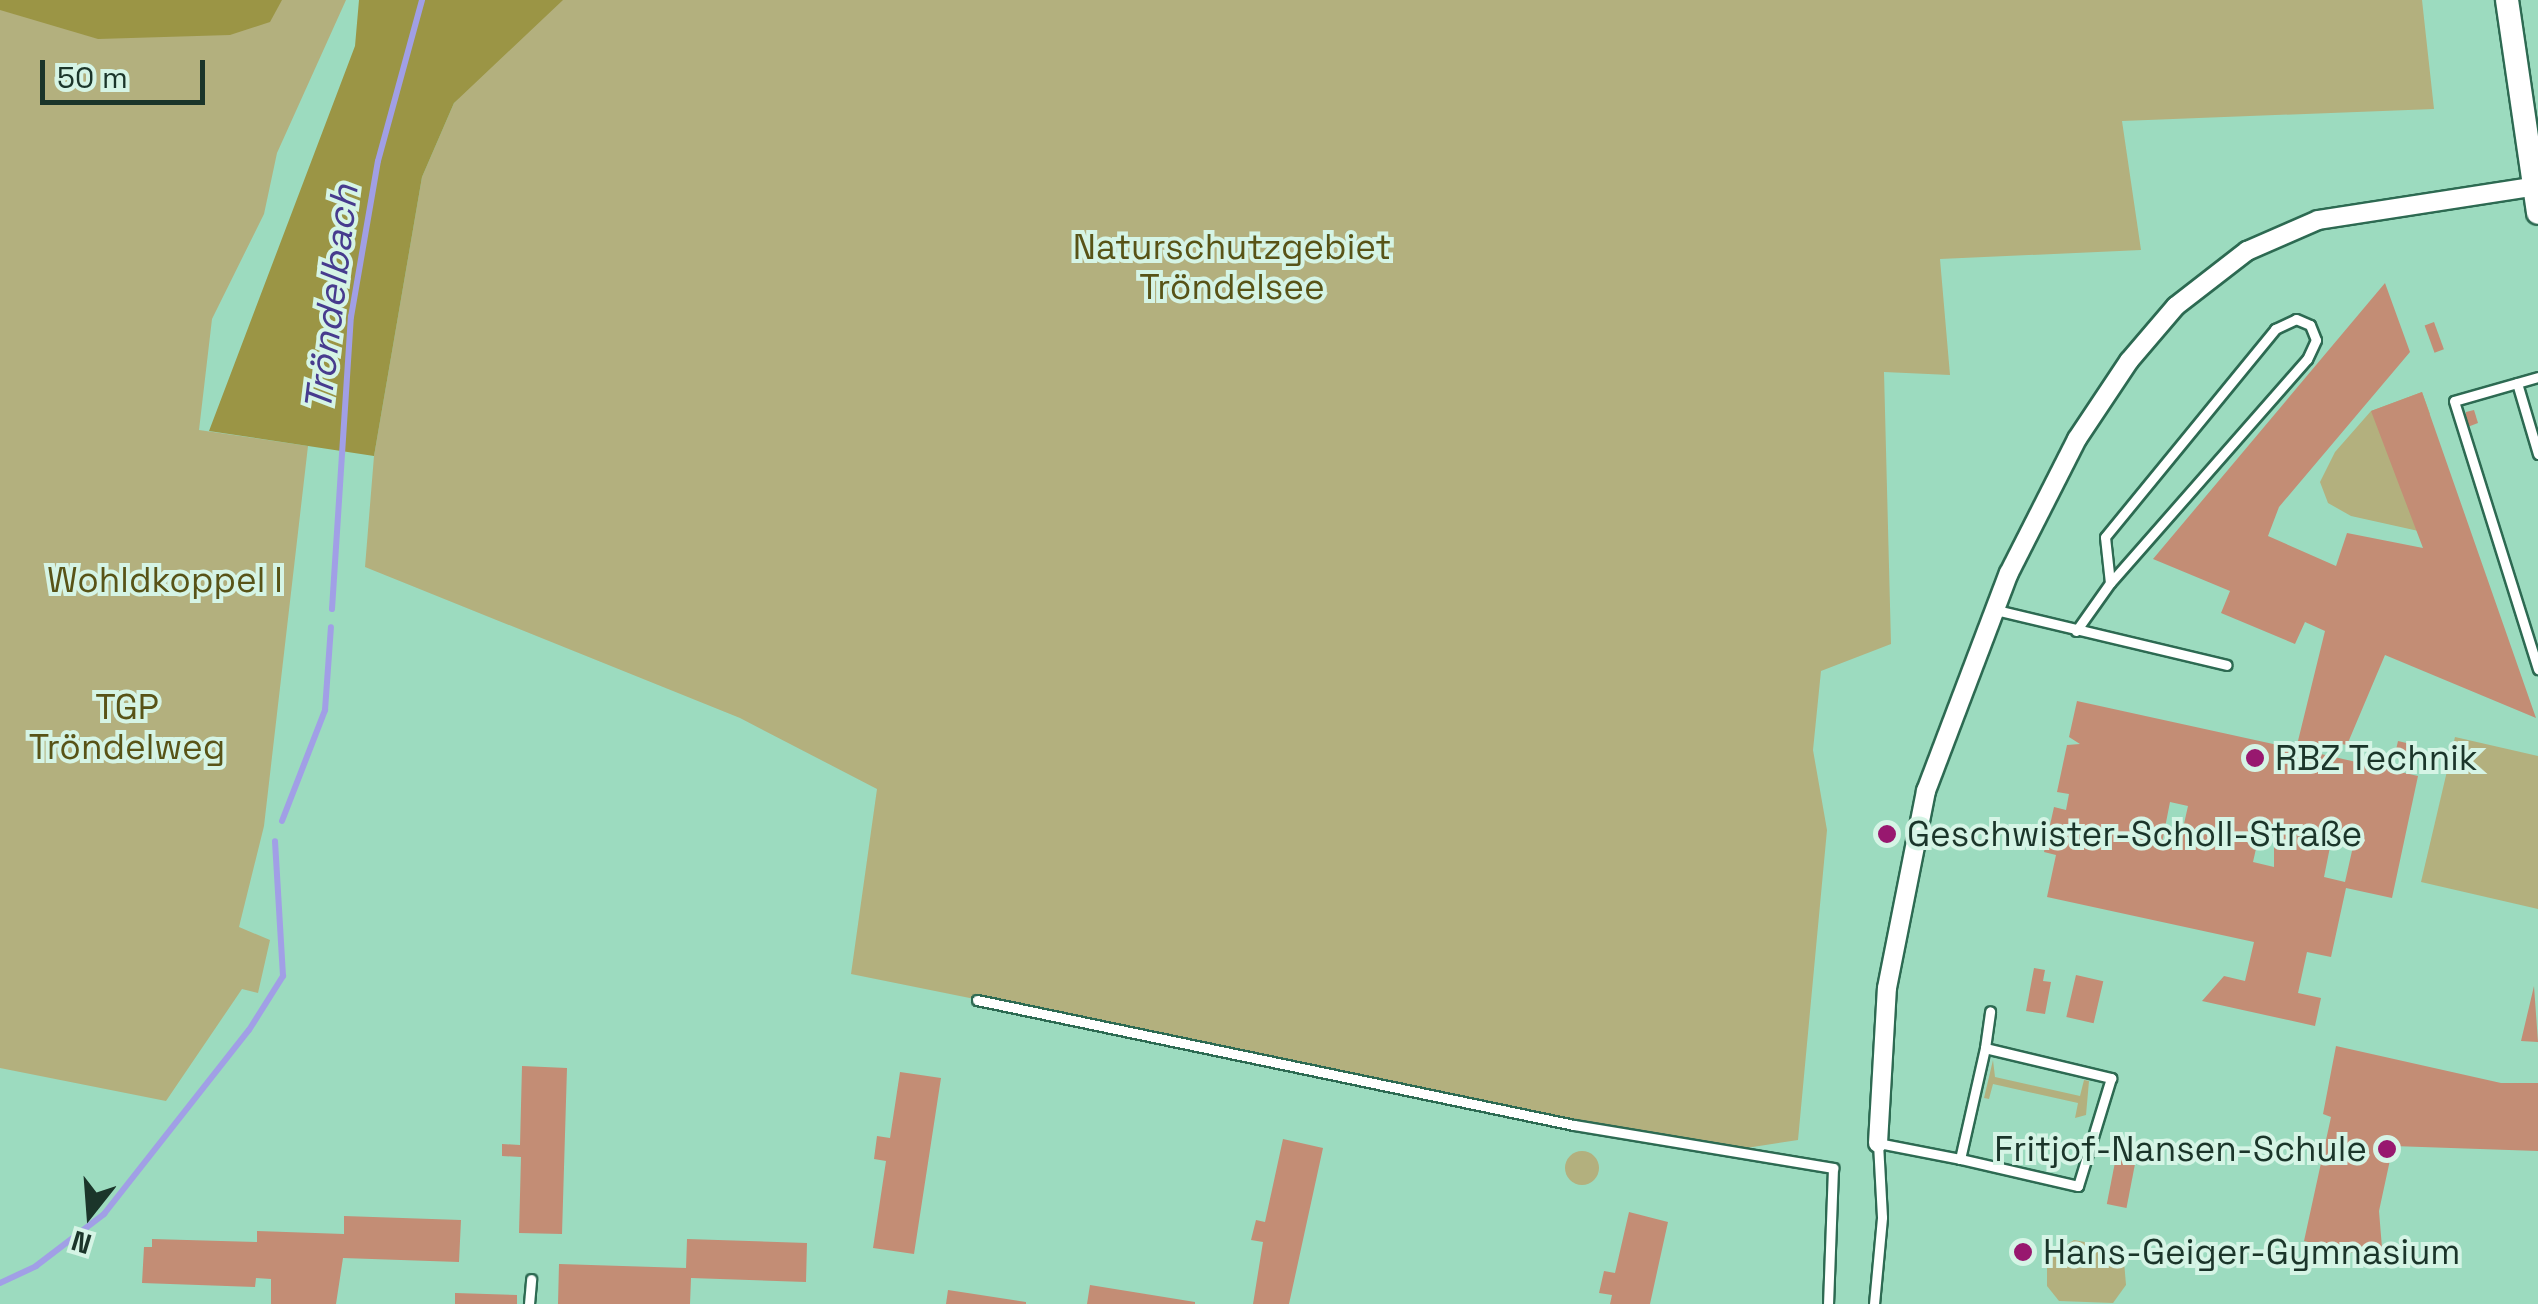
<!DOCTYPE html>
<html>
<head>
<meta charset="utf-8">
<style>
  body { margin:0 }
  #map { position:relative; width:2538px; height:1304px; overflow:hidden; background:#9cdbbf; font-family:"Space Grotesk",sans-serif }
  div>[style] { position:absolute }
  .green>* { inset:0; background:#b3b07e }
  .round { border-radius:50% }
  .forest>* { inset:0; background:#9b9545 }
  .stream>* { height:6px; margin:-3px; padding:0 3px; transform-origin:3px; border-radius:3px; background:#a19fe6 }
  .building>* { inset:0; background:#c38d75; transform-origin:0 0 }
  .roads { filter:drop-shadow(2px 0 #2d6a52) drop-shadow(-2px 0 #2d6a52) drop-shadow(0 2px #2d6a52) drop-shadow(0 -2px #2d6a52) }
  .service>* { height:9px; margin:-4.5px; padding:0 4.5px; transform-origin:4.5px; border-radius:4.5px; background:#fff }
  .minor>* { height:18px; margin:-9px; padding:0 9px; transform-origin:9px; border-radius:9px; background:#fff }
  .tertiary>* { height:22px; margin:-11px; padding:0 11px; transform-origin:11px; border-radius:11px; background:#fff }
  .dots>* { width:28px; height:28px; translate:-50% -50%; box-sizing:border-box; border:5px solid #d5f4e5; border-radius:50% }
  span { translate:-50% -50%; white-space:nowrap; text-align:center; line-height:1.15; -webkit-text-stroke:8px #d5f4e5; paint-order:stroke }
  .park-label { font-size:35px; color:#585317 }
  .poi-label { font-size:35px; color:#1b352a }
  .left { translate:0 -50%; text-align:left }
  .right { translate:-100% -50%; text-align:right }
  .water-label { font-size:38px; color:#473b8e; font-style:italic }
  .north { position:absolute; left:40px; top:1164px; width:100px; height:100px; -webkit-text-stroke:8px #d5f4e5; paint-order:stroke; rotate:197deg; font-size:28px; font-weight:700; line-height:40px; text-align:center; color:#1b352a }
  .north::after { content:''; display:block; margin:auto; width:35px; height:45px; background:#1b352a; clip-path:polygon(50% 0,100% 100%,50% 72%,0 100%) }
  .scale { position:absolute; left:40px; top:60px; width:165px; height:45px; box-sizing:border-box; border:5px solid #1b352a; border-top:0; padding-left:12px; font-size:30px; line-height:35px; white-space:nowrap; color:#1b352a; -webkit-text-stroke:8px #d5f4e5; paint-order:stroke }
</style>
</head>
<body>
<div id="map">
  <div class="green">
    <div style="clip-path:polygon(0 0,346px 0,277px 153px,264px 214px,212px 319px,199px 430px,308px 446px,264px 826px,239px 927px,270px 940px,258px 993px,242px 989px,166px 1101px,0 1068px)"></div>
    <div style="clip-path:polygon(359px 0,2422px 0,2434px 109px,2122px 121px,2141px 250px,1940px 259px,1950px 375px,1884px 372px,1891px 644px,1821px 671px,1813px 750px,1827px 830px,1798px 1140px,1727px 1151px,851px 974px,877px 789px,740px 718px,365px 567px,374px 456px,422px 177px,454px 103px,486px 67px)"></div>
    <div style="clip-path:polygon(2422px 392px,2430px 414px,2385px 429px,2423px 532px,2351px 516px,2328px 503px,2320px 482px,2335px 452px,2371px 411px)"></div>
    <div style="clip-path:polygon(2455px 737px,2538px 756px,2538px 909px,2421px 882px)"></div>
    <div style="clip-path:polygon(1993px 1060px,1995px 1077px,2080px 1096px,2084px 1080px,2089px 1081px,2086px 1115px,2075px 1118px,2078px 1103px,1993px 1084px,1989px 1099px,1984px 1098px)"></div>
    <div class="round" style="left:1565px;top:1151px;width:34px;height:34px"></div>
    <div style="clip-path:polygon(2074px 1240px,2106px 1246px,2124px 1261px,2126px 1285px,2113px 1303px,2059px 1301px,2047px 1286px,2047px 1258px)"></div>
  </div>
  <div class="forest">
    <div style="clip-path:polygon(0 0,282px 0,270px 22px,230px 35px,98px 39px,0 10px)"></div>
    <div style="clip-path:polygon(359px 0,563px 0,454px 103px,422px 177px,374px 456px,209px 431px,355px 46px)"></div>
  </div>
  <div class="stream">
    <div style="left:332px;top:609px;width:293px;rotate:-86.3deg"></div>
    <div style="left:351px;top:317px;width:158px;rotate:-80.2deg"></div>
    <div style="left:378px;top:161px;width:167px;rotate:-74.7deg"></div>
    <div style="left:282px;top:821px;width:119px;rotate:-68.8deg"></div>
    <div style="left:325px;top:710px;width:83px;rotate:-85.9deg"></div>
    <div style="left:0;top:1283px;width:40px;rotate:-25deg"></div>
    <div style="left:36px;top:1266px;width:86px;rotate:-37.4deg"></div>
    <div style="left:104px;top:1214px;width:234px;rotate:-51.8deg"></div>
    <div style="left:249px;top:1030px;width:64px;rotate:-57.8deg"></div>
    <div style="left:283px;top:976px;width:135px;rotate:-93.4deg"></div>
  </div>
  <div class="building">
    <div style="clip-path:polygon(evenodd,2385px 283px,2410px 352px,2279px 507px,2268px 536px,2336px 566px,2347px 533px,2423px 548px,2371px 411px,2422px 392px,2536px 718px,2385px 655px,2347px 745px,2324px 741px,2321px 754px,2418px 776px,2392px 898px,2346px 888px,2331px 957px,2307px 952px,2298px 993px,2321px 998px,2315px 1026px,2202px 1001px,2224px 976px,2245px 981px,2254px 942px,2047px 897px,2056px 855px,2044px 852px,2054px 807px,2066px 810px,2069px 794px,2057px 792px,2067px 745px,2080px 744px,2069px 737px,2077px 701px,2296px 749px,2325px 631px,2305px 622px,2295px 644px,2221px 613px,2230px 591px,2153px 559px,2385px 283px,2170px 802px,2188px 806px,2179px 846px,2162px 843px,2170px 802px,2385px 283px,2262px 822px,2283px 827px,2280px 841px,2274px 839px,2274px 867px,2253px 862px,2262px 822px,2385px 283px,2332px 837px,2354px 842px,2345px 882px,2324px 877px,2332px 837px)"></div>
    <div style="left:2434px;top:322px;width:29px;height:10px;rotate:70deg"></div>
    <div style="clip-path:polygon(2474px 410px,2478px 423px,2465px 428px,2466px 412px)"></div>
    <div style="left:2398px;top:741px;width:13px;height:12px;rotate:13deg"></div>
    <div style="clip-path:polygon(2034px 968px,2045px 970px,2043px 981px,2051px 982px,2045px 1014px,2026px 1011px)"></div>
    <div style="left:2076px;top:975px;width:28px;height:43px;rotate:13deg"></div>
    <div style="clip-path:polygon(2534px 986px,2538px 1042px,2521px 1041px,2530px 1003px)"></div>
    <div style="clip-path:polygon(2336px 1046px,2501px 1083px,2538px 1083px,2538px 1151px,2393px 1146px,2379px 1211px,2383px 1260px,2304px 1241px,2331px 1117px,2323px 1114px)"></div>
    <div style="clip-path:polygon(522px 1066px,567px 1068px,562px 1234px,519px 1233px,521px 1157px,502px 1156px,502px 1144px,520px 1145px)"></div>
    <div style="clip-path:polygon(900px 1072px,941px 1078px,914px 1254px,873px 1248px,886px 1161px,874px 1159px,877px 1136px,890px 1138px)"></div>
    <div style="clip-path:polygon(1283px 1139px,1323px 1148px,1289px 1304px,1253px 1304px,1263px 1242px,1251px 1240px,1256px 1220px,1265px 1222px)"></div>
    <div style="left:2116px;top:1157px;width:20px;height:48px;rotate:11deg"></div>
    <div style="clip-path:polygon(1629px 1212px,1668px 1222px,1650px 1304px,1610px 1304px,1612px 1295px,1599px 1293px,1604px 1271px,1615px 1273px)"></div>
    <div style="clip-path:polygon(344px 1216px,461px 1220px,459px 1262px,343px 1258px,336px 1304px,271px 1304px,271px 1279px,256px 1278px,255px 1287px,142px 1283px,144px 1247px,152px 1247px,152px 1239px,257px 1242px,257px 1231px,344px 1234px)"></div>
    <div style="clip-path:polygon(687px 1239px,807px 1243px,806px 1282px,691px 1278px,690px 1304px,558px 1304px,559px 1264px,686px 1268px)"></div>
    <div style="clip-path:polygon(1090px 1285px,1195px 1302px,1195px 1304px,1087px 1304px)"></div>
    <div style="clip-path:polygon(948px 1290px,1026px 1302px,1026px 1304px,946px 1304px)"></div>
    <div style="clip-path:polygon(455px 1293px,517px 1295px,517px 1304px,455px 1304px)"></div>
  </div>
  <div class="roads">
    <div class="service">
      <div style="left:2538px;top:377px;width:87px;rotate:164.1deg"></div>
      <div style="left:2454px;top:401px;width:281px;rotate:72.6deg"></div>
      <div style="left:2517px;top:383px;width:74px;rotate:73.5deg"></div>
      <div style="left:1996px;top:610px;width:237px;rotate:13.4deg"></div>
      <div style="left:2076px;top:631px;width:59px;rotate:-54.7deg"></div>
      <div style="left:2110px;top:583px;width:46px;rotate:-96.2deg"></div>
      <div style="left:2105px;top:537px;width:269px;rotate:-50.7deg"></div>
      <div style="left:2275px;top:329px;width:23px;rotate:-25deg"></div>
      <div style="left:2296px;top:319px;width:15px;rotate:23deg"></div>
      <div style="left:2310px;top:325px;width:16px;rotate:68deg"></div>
      <div style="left:2316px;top:340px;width:21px;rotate:115deg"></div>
      <div style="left:2307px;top:359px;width:298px;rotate:131.3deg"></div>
      <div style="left:977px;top:1000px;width:610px;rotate:11.83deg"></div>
      <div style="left:1574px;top:1125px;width:263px;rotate:9.4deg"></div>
      <div style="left:1833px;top:1168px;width:136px;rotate:92.1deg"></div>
      <div style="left:1985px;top:1048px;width:130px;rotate:13.4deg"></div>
      <div style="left:2111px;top:1078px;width:113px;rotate:107deg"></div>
      <div style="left:2078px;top:1186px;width:121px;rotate:-167.1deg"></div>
      <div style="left:1960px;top:1159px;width:114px;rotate:-77.3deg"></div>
      <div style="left:1985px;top:1048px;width:37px;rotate:-82deg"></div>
      <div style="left:529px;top:1304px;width:25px;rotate:-85deg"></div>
      <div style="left:1874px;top:1304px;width:87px;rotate:-84.7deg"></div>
      <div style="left:1882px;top:1217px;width:74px;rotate:-93.1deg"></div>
      <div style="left:1878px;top:1143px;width:84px;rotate:11deg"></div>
    </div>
    <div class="minor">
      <div style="left:1878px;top:1143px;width:155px;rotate:-86.7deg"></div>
      <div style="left:1887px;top:988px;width:201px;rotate:-78.8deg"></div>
      <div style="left:1926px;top:791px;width:233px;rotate:-69.2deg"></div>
      <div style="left:2009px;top:573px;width:150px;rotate:-63.1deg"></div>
      <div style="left:2077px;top:439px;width:94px;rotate:-56.3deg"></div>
      <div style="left:2129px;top:361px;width:72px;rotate:-49.5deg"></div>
      <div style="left:2176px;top:306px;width:90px;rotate:-37.8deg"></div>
      <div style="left:2247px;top:251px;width:77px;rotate:-23.6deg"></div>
      <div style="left:2318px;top:220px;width:217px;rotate:-8.8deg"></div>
    </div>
    <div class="tertiary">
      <div style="left:2507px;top:0;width:215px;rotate:81.7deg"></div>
    </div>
  </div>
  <div class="dots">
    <div style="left:2255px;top:758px;background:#98186f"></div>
    <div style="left:1887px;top:834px;background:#98186f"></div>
    <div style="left:2387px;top:1149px;background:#98186f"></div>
    <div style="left:2023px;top:1252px;background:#98186f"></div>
  </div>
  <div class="park-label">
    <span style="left:1232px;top:267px">Naturschutzgebiet<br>Tröndelsee</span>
    <span style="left:165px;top:580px">Wohldkoppel I</span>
    <span style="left:127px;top:727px">TGP<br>Tröndelweg</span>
  </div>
  <div class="poi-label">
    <span class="left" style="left:2275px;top:758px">RBZ Technik</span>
    <span class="left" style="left:1907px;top:834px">Geschwister-Scholl-Straße</span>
    <span class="right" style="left:2367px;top:1149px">Fritjof-Nansen-Schule</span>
    <span class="left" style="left:2043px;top:1252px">Hans-Geiger-Gymnasium</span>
  </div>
  <div class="water-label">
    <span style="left:332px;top:298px;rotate:-83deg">Tröndelbach</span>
  </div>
  <div class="north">N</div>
  <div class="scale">50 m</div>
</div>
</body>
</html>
